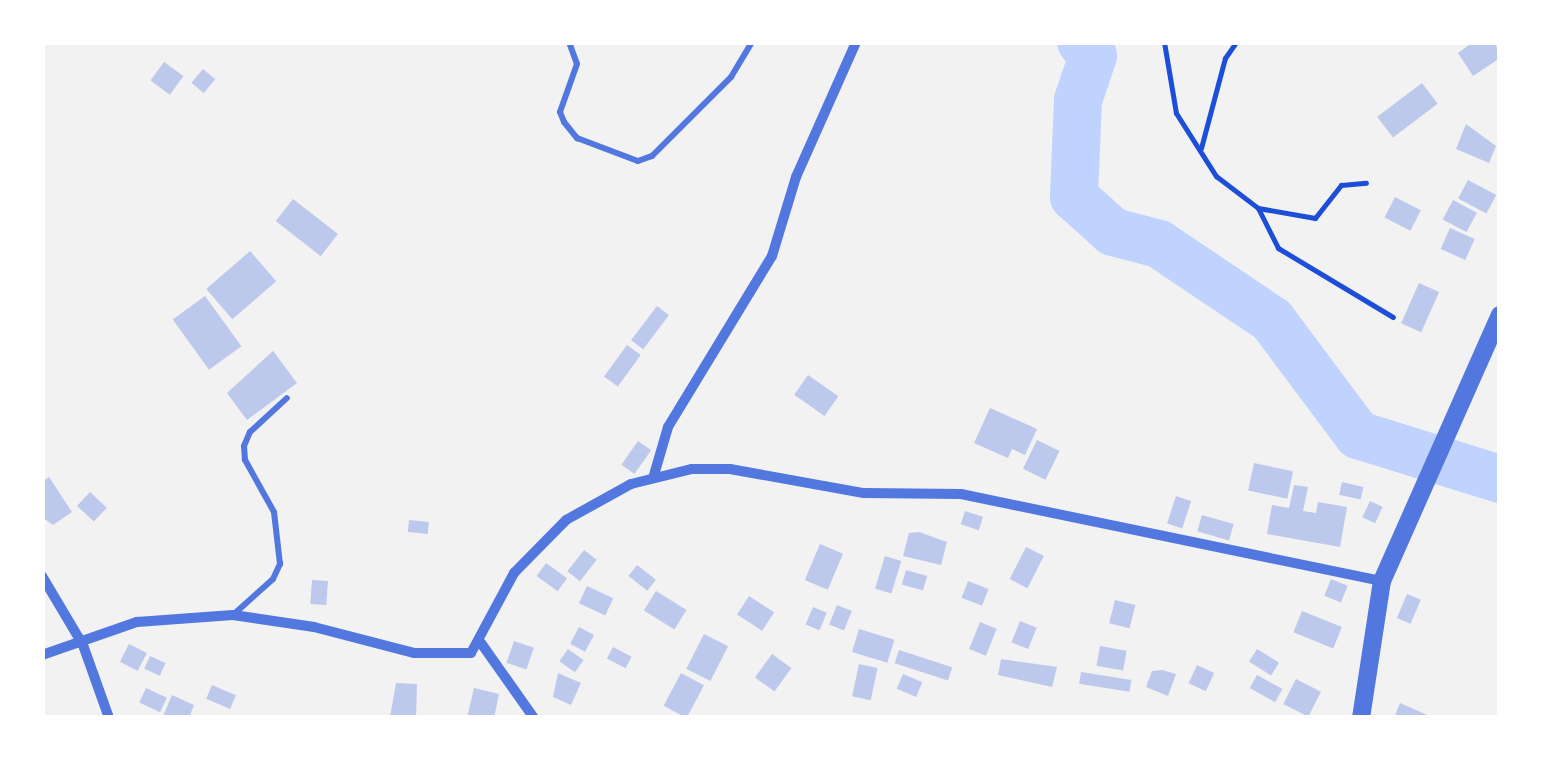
<!DOCTYPE html>
<html>
<head>
<meta charset="utf-8">
<style>
  body { margin:0 }
  #map { position:relative; width:1542px; height:760px; overflow:hidden; background:#f2f2f2; font-family:Manrope,sans-serif }
  div>[style] { position:absolute }
  .river>* { height:48px; margin:-24px; padding:0 24px; transform-origin:24px; border-radius:24px; background:#bfd3fe }
  .building>* { inset:0; background:#bdc9ec; transform-origin:0 0 }
  .path>* { height:5px; margin:-2.5px; padding:0 2.5px; transform-origin:2.5px; border-radius:2.5px; background:#1d4ed8 }
  .service>* { height:6px; margin:-3px; padding:0 3px; transform-origin:3px; border-radius:3px; background:#5277de }
  .minor>* { height:10px; margin:-5px; padding:0 5px; transform-origin:5px; border-radius:5px; background:#5277de }
  .tertiary>* { height:18px; margin:-9px; padding:0 9px; transform-origin:9px; border-radius:9px; background:#5277de }
  span { translate:-50% -50%; white-space:nowrap; text-align:center; line-height:1.15; -webkit-text-stroke:9px #fff; paint-order:stroke }
  .frame { position:absolute; inset:0; border:45px solid #fff; pointer-events:none }
</style>
</head>
<body>
<div id="map">
  <div class="river">
    <div style="left:1081px;top:42px;width:18px;rotate:49deg"></div>
    <div style="left:1093px;top:56px;width:46px;rotate:108.8deg"></div>
    <div style="left:1078px;top:100px;width:97px;rotate:92.4deg"></div>
    <div style="left:1074px;top:197px;width:52px;rotate:41.9deg"></div>
    <div style="left:1113px;top:232px;width:48px;rotate:14.6deg"></div>
    <div style="left:1159px;top:244px;width:136px;rotate:33.9deg"></div>
    <div style="left:1272px;top:320px;width:144px;rotate:53.2deg"></div>
    <div style="left:1358px;top:435px;width:149px;rotate:17.2deg"></div>
  </div>
  <div class="building">
    <div style="clip-path:polygon(1473px 42px,1495px 42px,1500px 58px,1473px 76px,1458px 53px)"></div>
    <div style="left:164px;top:62px;width:24px;height:23px;rotate:36deg"></div>
    <div style="left:203px;top:69px;width:16px;height:18px;rotate:40deg"></div>
    <div style="left:1422px;top:83px;width:26px;height:56px;rotate:53deg"></div>
    <div style="clip-path:polygon(1466px 124px,1496px 146px,1489px 163px,1456px 149px)"></div>
    <div style="left:1468px;top:180px;width:32px;height:21px;rotate:28deg"></div>
    <div style="left:1395px;top:197px;width:29px;height:23px;rotate:27deg"></div>
    <div style="left:293px;top:199px;width:57px;height:28px;rotate:38deg"></div>
    <div style="left:1453px;top:200px;width:27px;height:22px;rotate:28deg"></div>
    <div style="left:1450px;top:228px;width:27px;height:23px;rotate:24deg"></div>
    <div style="left:250px;top:251px;width:40px;height:58px;rotate:49deg"></div>
    <div style="left:1419px;top:283px;width:22px;height:44px;rotate:24deg"></div>
    <div style="left:205px;top:296px;width:62px;height:40px;rotate:54deg"></div>
    <div style="left:657px;top:306px;width:15px;height:43px;rotate:37deg"></div>
    <div style="left:627px;top:345px;width:17px;height:39px;rotate:36deg"></div>
    <div style="clip-path:polygon(273px 351px,297px 383px,247px 420px,227px 393px)"></div>
    <div style="left:808px;top:375px;width:37px;height:24px;rotate:35deg"></div>
    <div style="clip-path:polygon(990px 408px,1037px 429px,1025px 455px,1012px 449px,1008px 458px,974px 443px)"></div>
    <div style="left:1037px;top:440px;width:25px;height:32px;rotate:26deg"></div>
    <div style="left:638px;top:441px;width:16px;height:29px;rotate:35deg"></div>
    <div style="left:1254px;top:463px;width:40px;height:28px;rotate:12deg"></div>
    <div style="clip-path:polygon(49px 477px,72px 512px,53px 525px,42px 517px,42px 482px)"></div>
    <div style="left:1342px;top:482px;width:22px;height:13px;rotate:13deg"></div>
    <div style="clip-path:polygon(1294px 485px,1308px 487px,1303px 511px,1316px 513px,1318px 502px,1347px 507px,1340px 547px,1267px 534px,1272px 505px,1289px 508px)"></div>
    <div style="left:90px;top:492px;width:23px;height:19px;rotate:43deg"></div>
    <div style="left:1176px;top:496px;width:16px;height:29px;rotate:18deg"></div>
    <div style="left:1370px;top:501px;width:14px;height:18px;rotate:25deg"></div>
    <div style="left:965px;top:511px;width:19px;height:14px;rotate:18deg"></div>
    <div style="left:1202px;top:515px;width:33px;height:17px;rotate:16deg"></div>
    <div style="left:409px;top:520px;width:20px;height:12px;rotate:6deg"></div>
    <div style="clip-path:polygon(919px 532px,947px 542px,941px 565px,903px 556px,909px 533px)"></div>
    <div style="left:820px;top:544px;width:25px;height:39px;rotate:23deg"></div>
    <div style="left:1026px;top:547px;width:20px;height:36px;rotate:27deg"></div>
    <div style="left:584px;top:550px;width:16px;height:27px;rotate:38deg"></div>
    <div style="left:885px;top:556px;width:17px;height:34px;rotate:17deg"></div>
    <div style="left:546px;top:563px;width:26px;height:16px;rotate:36deg"></div>
    <div style="left:637px;top:565px;width:24px;height:14px;rotate:38deg"></div>
    <div style="left:906px;top:570px;width:22px;height:15px;rotate:16deg"></div>
    <div style="left:1331px;top:579px;width:18px;height:18px;rotate:22deg"></div>
    <div style="left:312px;top:580px;width:16px;height:24px;rotate:4deg"></div>
    <div style="left:968px;top:581px;width:22px;height:18px;rotate:21deg"></div>
    <div style="left:587px;top:586px;width:29px;height:19px;rotate:25deg"></div>
    <div style="left:656px;top:591px;width:36px;height:23px;rotate:32deg"></div>
    <div style="left:1407px;top:594px;width:15px;height:26px;rotate:23deg"></div>
    <div style="left:749px;top:596px;width:30px;height:22px;rotate:33deg"></div>
    <div style="left:1115px;top:600px;width:21px;height:24px;rotate:14deg"></div>
    <div style="left:837px;top:605px;width:16px;height:21px;rotate:22deg"></div>
    <div style="left:813px;top:607px;width:15px;height:19px;rotate:23deg"></div>
    <div style="left:1302px;top:611px;width:43px;height:23px;rotate:22deg"></div>
    <div style="left:1020px;top:621px;width:18px;height:23px;rotate:22deg"></div>
    <div style="left:980px;top:622px;width:18px;height:29px;rotate:22deg"></div>
    <div style="left:579px;top:627px;width:17px;height:19px;rotate:28deg"></div>
    <div style="left:859px;top:629px;width:37px;height:24px;rotate:17deg"></div>
    <div style="left:704px;top:634px;width:27px;height:39px;rotate:27deg"></div>
    <div style="left:514px;top:641px;width:21px;height:23px;rotate:19deg"></div>
    <div style="left:129px;top:644px;width:20px;height:20px;rotate:27deg"></div>
    <div style="left:1100px;top:646px;width:27px;height:20px;rotate:10deg"></div>
    <div style="left:613px;top:647px;width:21px;height:13px;rotate:28deg"></div>
    <div style="left:568px;top:649px;width:19px;height:15px;rotate:35deg"></div>
    <div style="left:1257px;top:649px;width:26px;height:15px;rotate:32deg"></div>
    <div style="left:899px;top:650px;width:56px;height:14px;rotate:18deg"></div>
    <div style="left:772px;top:654px;width:24px;height:29px;rotate:36deg"></div>
    <div style="left:150px;top:656px;width:17px;height:14px;rotate:24deg"></div>
    <div style="clip-path:polygon(1001px 659px,1057px 667px,1052px 687px,998px 675px)"></div>
    <div style="left:859px;top:664px;width:19px;height:33px;rotate:12deg"></div>
    <div style="left:1197px;top:665px;width:19px;height:20px;rotate:25deg"></div>
    <div style="clip-path:polygon(1162px 670px,1176px 674px,1168px 696px,1146px 687px,1152px 671px)"></div>
    <div style="left:1081px;top:672px;width:51px;height:12px;rotate:9deg"></div>
    <div style="clip-path:polygon(558px 673px,581px 683px,571px 705px,553px 697px)"></div>
    <div style="left:681px;top:673px;width:26px;height:37px;rotate:28deg"></div>
    <div style="left:903px;top:674px;width:21px;height:16px;rotate:23deg"></div>
    <div style="left:1257px;top:675px;width:29px;height:15px;rotate:29deg"></div>
    <div style="left:1296px;top:679px;width:28px;height:28px;rotate:27deg"></div>
    <div style="clip-path:polygon(396px 683px,417px 684px,416px 718px,390px 717px)"></div>
    <div style="left:212px;top:685px;width:26px;height:15px;rotate:23deg"></div>
    <div style="left:146px;top:688px;width:23px;height:16px;rotate:25deg"></div>
    <div style="clip-path:polygon(474px 688px,499px 694px,494px 718px,467px 718px)"></div>
    <div style="clip-path:polygon(172px 695px,194px 705px,189px 718px,163px 716px)"></div>
    <div style="clip-path:polygon(1400px 703px,1434px 718px,1394px 718px)"></div>
  </div>
  <div class="path">
    <div style="left:1164px;top:42px;width:72px;rotate:80.4deg"></div>
    <div style="left:1176px;top:113px;width:75px;rotate:57.6deg"></div>
    <div style="left:1216px;top:176px;width:53px;rotate:37.3deg"></div>
    <div style="left:1258px;top:208px;width:45px;rotate:63.4deg"></div>
    <div style="left:1278px;top:248px;width:134px;rotate:31deg"></div>
    <div style="left:1201px;top:148px;width:93px;rotate:-75.1deg"></div>
    <div style="left:1225px;top:58px;width:19px;rotate:-55deg"></div>
    <div style="left:1258px;top:208px;width:58px;rotate:10deg"></div>
    <div style="left:1315px;top:218px;width:42px;rotate:-51.8deg"></div>
    <div style="left:1341px;top:185px;width:25px;rotate:-5deg"></div>
  </div>
  <div class="service">
    <div style="left:569px;top:42px;width:23px;rotate:70deg"></div>
    <div style="left:577px;top:64px;width:51px;rotate:109.5deg"></div>
    <div style="left:560px;top:112px;width:11px;rotate:68deg"></div>
    <div style="left:564px;top:122px;width:21px;rotate:51deg"></div>
    <div style="left:577px;top:138px;width:65px;rotate:20.7deg"></div>
    <div style="left:638px;top:161px;width:15px;rotate:-20deg"></div>
    <div style="left:652px;top:156px;width:112px;rotate:-45deg"></div>
    <div style="left:731px;top:77px;width:41px;rotate:-59deg"></div>
    <div style="left:234px;top:614px;width:52px;rotate:-41.9deg"></div>
    <div style="left:273px;top:579px;width:17px;rotate:-65deg"></div>
    <div style="left:280px;top:564px;width:52px;rotate:-96.6deg"></div>
    <div style="left:274px;top:512px;width:60px;rotate:-119.1deg"></div>
    <div style="left:245px;top:460px;width:14px;rotate:-94deg"></div>
    <div style="left:244px;top:446px;width:15px;rotate:-67deg"></div>
    <div style="left:250px;top:432px;width:50px;rotate:-42.6deg"></div>
  </div>
  <div class="minor">
    <div style="left:654px;top:475px;width:50px;rotate:-73.7deg"></div>
    <div style="left:668px;top:427px;width:200px;rotate:-58.7deg"></div>
    <div style="left:772px;top:256px;width:83px;rotate:-73.1deg"></div>
    <div style="left:796px;top:177px;width:148px;rotate:-66deg"></div>
    <div style="left:42px;top:576px;width:80px;rotate:59.3deg"></div>
    <div style="left:83px;top:645px;width:77px;rotate:70.4deg"></div>
    <div style="left:481px;top:643px;width:92px;rotate:54.8deg"></div>
    <div style="left:42px;top:655px;width:101px;rotate:-19.2deg"></div>
    <div style="left:137px;top:622px;width:96px;rotate:-4.2deg"></div>
    <div style="left:233px;top:615px;width:82px;rotate:8.4deg"></div>
    <div style="left:314px;top:627px;width:103px;rotate:14.6deg"></div>
    <div style="left:414px;top:653px;width:57px"></div>
    <div style="left:471px;top:653px;width:91px;rotate:-61.7deg"></div>
    <div style="left:514px;top:573px;width:74px;rotate:-45.5deg"></div>
    <div style="left:566px;top:520px;width:74px;rotate:-29deg"></div>
    <div style="left:631px;top:484px;width:63px;rotate:-13.8deg"></div>
    <div style="left:692px;top:469px;width:38px"></div>
    <div style="left:730px;top:469px;width:136px;rotate:10.2deg"></div>
    <div style="left:864px;top:493px;width:97px;rotate:0.6deg"></div>
    <div style="left:961px;top:494px;width:430px;rotate:11.7deg"></div>
  </div>
  <div class="tertiary">
    <div style="left:1361px;top:718px;width:139px;rotate:-81.3deg"></div>
    <div style="left:1382px;top:581px;width:291px;rotate:-66.1deg"></div>
  </div>
  <div class="frame"></div>
</div>
</body>
</html>
